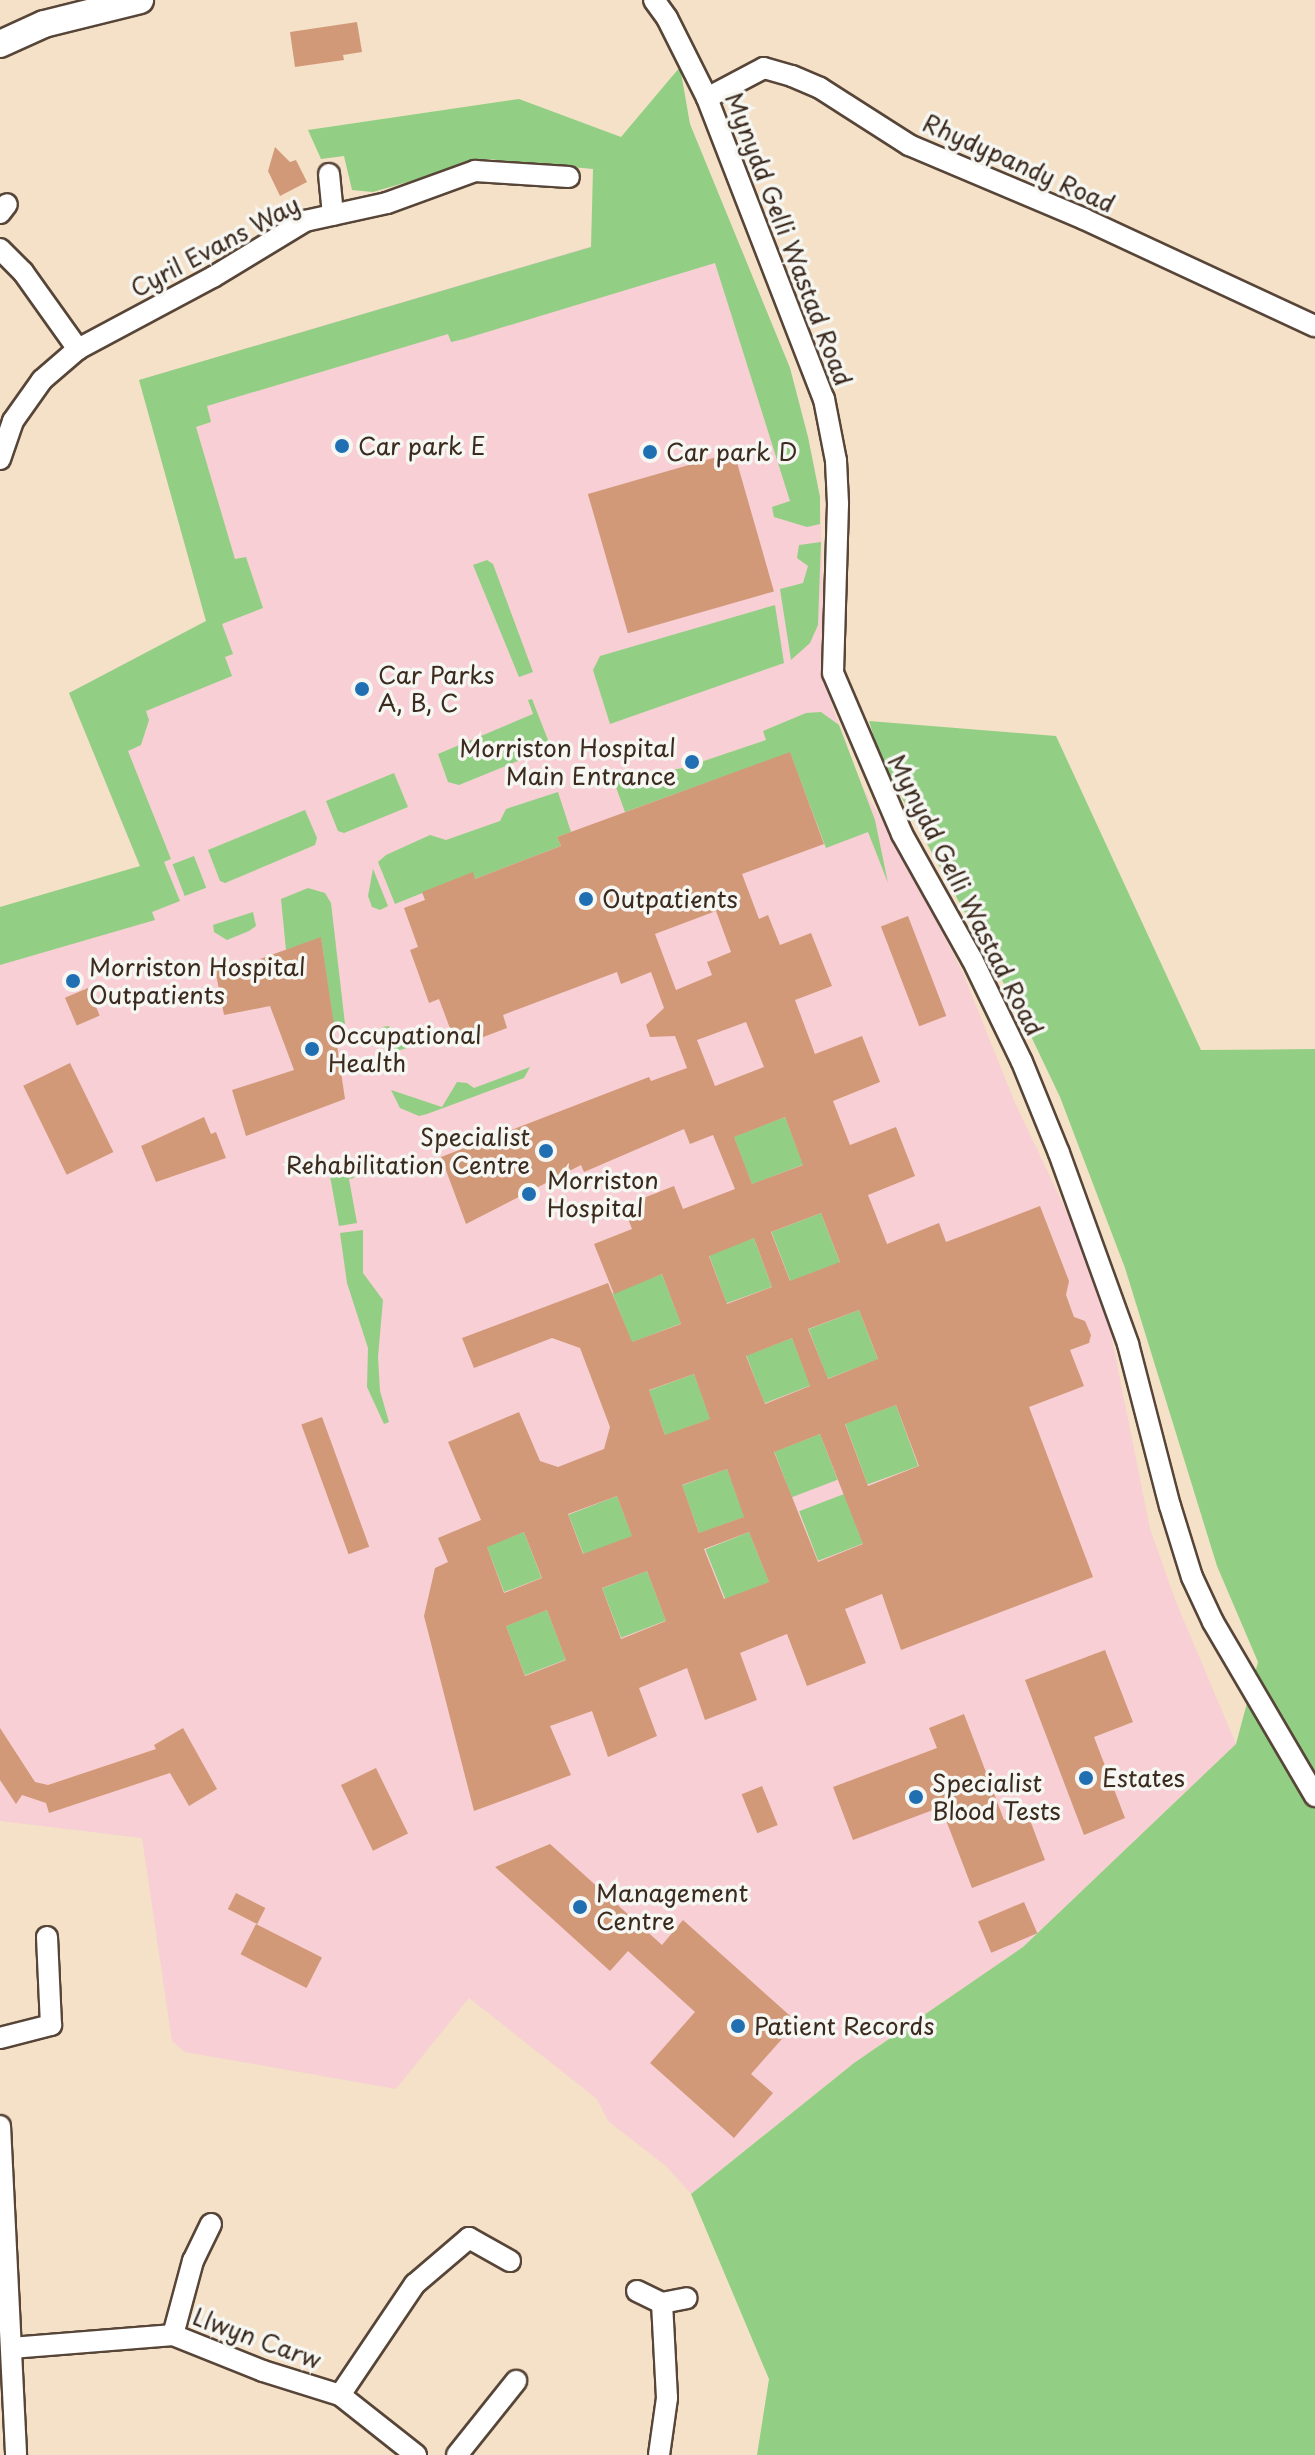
<!DOCTYPE html>
<html>
<head>
<meta charset="utf-8">
<style>
  body { margin:0 }
  #map { position:relative; width:1315px; height:2455px; overflow:hidden; background:#f4e1c8; font-family:"Playpen Sans",sans-serif }
  div>[style] { position:absolute }
  .built>* { inset:0; background:#f7cfd4 }
  .green>* { inset:0; background:#92cf84; transform-origin:0 0 }
  .building>* { inset:0; background:#d29979; transform-origin:0 0 }
  .roads { filter:drop-shadow(2px 0 #574538) drop-shadow(-2px 0 #574538) drop-shadow(0 2px #574538) drop-shadow(0 -2px #574538) }
  .minor>* { height:20px; margin:-10px; padding:0 10px; transform-origin:10px; border-radius:10px; background:#fff }
  .tertiary>* { height:26px; margin:-13px; padding:0 13px; transform-origin:13px; border-radius:13px; background:#fff }
  .dots>* { width:22px; height:22px; translate:-50% -50%; box-sizing:border-box; border:4px solid #f6f6f2; border-radius:50% }
  span { translate:-50% -50%; white-space:nowrap; text-align:center; line-height:1.15; -webkit-text-stroke:7px #f6f6f2; paint-order:stroke }
  .street-label { font-size:24px; color:#3b2a1e }
  .poi-label { font-size:24px; color:#3b2a1e }
  .left { translate:0 -50%; text-align:left }
  .right { translate:-100% -50%; text-align:right }
</style>
</head>
<body>
<div id="map">
  <div class="built">
    <div style="clip-path:polygon(724px 207px,790px 368px,808px 437px,820px 497px,824px 624px,831px 703px,863px 788px,907px 863px,963px 973px,1015px 1103px,1101px 1284px,1150px 1529px,1176px 1602px,1236px 1744px,1023px 1947px,854px 2063px,691px 2194px,666px 2166px,608px 2121px,597px 2099px,469px 1998px,396px 2089px,185px 2052px,172px 2041px,142px 1838px,0 1821px,0 907px,140px 867px,69px 693px,206px 621px,139px 380px)"></div>
  </div>
  <div class="green">
    <div style="clip-path:polygon(680px 67px,690px 124px,790px 368px,808px 437px,820px 497px,820px 524px,807px 527px,774px 517px,772px 507px,790px 501px,715px 263px,464px 339px,451px 342px,448px 334px,207px 406px,211px 422px,196px 427px,235px 559px,246px 557px,263px 608px,222px 624px,233px 654px,225px 657px,232px 676px,146px 711px,149px 720px,141px 745px,128px 751px,171px 859px,164px 862px,180px 901px,152px 912px,155px 920px,0 965px,0 907px,140px 866px,69px 693px,206px 621px,139px 380px,591px 247px,593px 169px,487px 159px,373px 192px,352px 190px,344px 156px,321px 159px,308px 130px,519px 99px,621px 137px)"></div>
    <div style="clip-path:polygon(821px 542px,818px 625px,810px 643px,791px 660px,780px 589px,803px 583px,808px 566px,797px 558px,799px 545px)"></div>
    <div style="clip-path:polygon(487px 560px,493px 564px,533px 672px,519px 677px,473px 565px)"></div>
    <div style="clip-path:polygon(775px 605px,784px 663px,610px 724px,593px 670px,600px 656px)"></div>
    <div style="clip-path:polygon(532px 699px,548px 740px,547px 749px,459px 785px,448px 782px,438px 754px,533px 714px,528px 700px)"></div>
    <div style="clip-path:polygon(821px 712px,839px 725px,875px 820px,888px 883px,868px 832px,826px 848px,790px 753px,625px 812px,613px 779px,683px 768px,766px 740px,763px 731px,806px 713px)"></div>
    <div style="clip-path:polygon(869px 721px,1056px 736px,1201px 1050px,1315px 1049px,1315px 2455px,757px 2455px,769px 2379px,691px 2194px,854px 2063px,1023px 1947px,1236px 1744px,1258px 1662px,1217px 1566px,1125px 1268px,1060px 1097px,1019px 1011px,881px 760px)"></div>
    <div style="clip-path:polygon(394px 773px,408px 807px,344px 833px,338px 831px,326px 801px)"></div>
    <div style="clip-path:polygon(558px 792px,571px 832px,557px 837px,561px 846px,475px 879px,472px 873px,395px 904px,378px 862px,386px 855px,430px 835px,446px 840px,500px 821px,506px 809px)"></div>
    <div style="clip-path:polygon(305px 810px,317px 838px,315px 845px,225px 883px,220px 881px,208px 850px)"></div>
    <div style="left:194px;top:856px;width:34px;height:23px;rotate:69deg"></div>
    <div style="clip-path:polygon(373px 869px,388px 906px,380px 910px,372px 907px,368px 896px)"></div>
    <div style="clip-path:polygon(308px 888px,325px 893px,331px 903px,345px 1024px,334px 1028px,321px 938px,286px 950px,281px 899px)"></div>
    <div style="clip-path:polygon(253px 912px,256px 926px,249px 931px,227px 940px,214px 932px,213px 925px)"></div>
    <div style="clip-path:polygon(389px 1026px,395px 1038px,417px 1032px,407px 1048px,390px 1053px,386px 1052px,382px 1027px)"></div>
    <div style="clip-path:polygon(530px 1067px,524px 1078px,427px 1114px,419px 1116px,400px 1108px,391px 1090px,442px 1107px,457px 1082px,467px 1083px,474px 1088px)"></div>
    <div style="left:785px;top:1117px;width:51px;height:55px;rotate:69deg"></div>
    <div style="clip-path:polygon(357px 1160px,369px 1169px,353px 1172px,354px 1178px,349px 1179px,357px 1223px,339px 1226px,328px 1165px)"></div>
    <div style="left:821px;top:1213px;width:53px;height:53px;rotate:69deg"></div>
    <div style="clip-path:polygon(363px 1230px,363px 1273px,383px 1300px,378px 1357px,380px 1391px,389px 1422px,384px 1424px,367px 1387px,368px 1348px,347px 1283px,340px 1233px)"></div>
    <div style="left:754px;top:1238px;width:52px;height:48px;rotate:70deg"></div>
    <div style="left:662px;top:1274px;width:53px;height:53px;rotate:69deg"></div>
    <div style="left:859px;top:1310px;width:53px;height:54px;rotate:69deg"></div>
    <div style="left:792px;top:1338px;width:51px;height:49px;rotate:69deg"></div>
    <div style="left:694px;top:1374px;width:48px;height:48px;rotate:70deg"></div>
    <div style="left:896px;top:1405px;width:65px;height:54px;rotate:70deg"></div>
    <div style="left:820px;top:1434px;width:49px;height:49px;rotate:69deg"></div>
    <div style="left:727px;top:1469px;width:51px;height:48px;rotate:70deg"></div>
    <div style="left:844px;top:1494px;width:53px;height:48px;rotate:69deg"></div>
    <div style="left:617px;top:1496px;width:43px;height:52px;rotate:69deg"></div>
    <div style="left:524px;top:1532px;width:49px;height:40px;rotate:69deg"></div>
    <div style="left:749px;top:1532px;width:54px;height:47px;rotate:68deg"></div>
    <div style="left:647px;top:1571px;width:53px;height:48px;rotate:69deg"></div>
    <div style="left:547px;top:1610px;width:53px;height:44px;rotate:69deg"></div>
  </div>
  <div class="building">
    <div style="clip-path:polygon(357px 22px,362px 52px,343px 55px,344px 60px,295px 67px,290px 32px)"></div>
    <div style="clip-path:polygon(275px 147px,290px 162px,296px 160px,307px 182px,280px 196px,268px 171px)"></div>
    <div style="left:734px;top:452px;width:145px;height:152px;rotate:74deg"></div>
    <div style="clip-path:polygon(evenodd,790px 752px,824px 844px,742px 874px,759px 919px,768px 915px,780px 945px,811px 933px,832px 986px,795px 1000px,815px 1054px,862px 1036px,880px 1082px,833px 1101px,850px 1145px,896px 1127px,915px 1176px,868px 1195px,887px 1244px,939px 1223px,946px 1242px,1040px 1206px,1069px 1281px,1066px 1295px,1074px 1317px,1085px 1321px,1091px 1335px,1089px 1343px,1070px 1350px,1084px 1386px,1029px 1407px,1093px 1577px,901px 1650px,882px 1594px,845px 1609px,866px 1663px,807px 1686px,787px 1634px,740px 1653px,757px 1700px,705px 1720px,687px 1668px,639px 1688px,657px 1736px,608px 1757px,592px 1711px,550px 1726px,571px 1775px,474px 1811px,424px 1616px,435px 1568px,448px 1562px,438px 1538px,481px 1520px,448px 1442px,519px 1412px,540px 1461px,558px 1467px,604px 1449px,610px 1427px,580px 1348px,552px 1338px,474px 1368px,462px 1338px,608px 1283px,632px 1342px,681px 1324px,662px 1274px,614px 1294px,594px 1244px,632px 1229px,623px 1206px,674px 1186px,683px 1209px,735px 1189px,713px 1135px,690px 1144px,684px 1129px,584px 1172px,581px 1165px,466px 1224px,441px 1157px,649px 1077px,651px 1081px,687px 1068px,675px 1036px,650px 1037px,646px 1025px,664px 1008px,651px 972px,621px 984px,617px 972px,503px 1015px,507px 1028px,457px 1047px,439px 999px,429px 1003px,410px 950px,418px 947px,404px 908px,425px 900px,422px 892px,473px 872px,475px 879px,561px 846px,557px 837px,790px 752px,716px 911px,731px 952px,707px 962px,712px 975px,676px 990px,655px 934px,716px 911px,790px 752px,746px 1022px,764px 1067px,715px 1086px,697px 1040px,746px 1022px,790px 752px,785px 1117px,803px 1165px,752px 1184px,734px 1137px,785px 1117px,790px 752px,821px 1213px,840px 1262px,790px 1281px,771px 1232px,821px 1213px,790px 752px,754px 1238px,772px 1287px,727px 1304px,709px 1256px,754px 1238px,790px 752px,859px 1310px,878px 1359px,828px 1379px,808px 1329px,859px 1310px,790px 752px,792px 1338px,810px 1386px,765px 1404px,746px 1356px,792px 1338px,790px 752px,694px 1374px,710px 1419px,665px 1435px,649px 1390px,694px 1374px,790px 752px,896px 1405px,919px 1466px,868px 1486px,845px 1424px,896px 1405px,790px 752px,820px 1434px,863px 1544px,818px 1562px,774px 1452px,820px 1434px,790px 752px,727px 1469px,744px 1517px,699px 1533px,682px 1485px,727px 1469px,790px 752px,617px 1496px,632px 1536px,583px 1554px,568px 1514px,617px 1496px,790px 752px,524px 1532px,542px 1578px,504px 1593px,487px 1547px,524px 1532px,790px 752px,749px 1532px,769px 1582px,724px 1599px,704px 1549px,749px 1532px,790px 752px,647px 1571px,666px 1621px,621px 1639px,602px 1588px,647px 1571px,790px 752px,547px 1610px,566px 1660px,525px 1676px,506px 1626px,547px 1610px)"></div>
    <div style="left:908px;top:916px;width:107px;height:29px;rotate:69deg"></div>
    <div style="clip-path:polygon(321px 937px,345px 1099px,246px 1136px,232px 1090px,294px 1070px,270px 1006px,224px 1015px,215px 969px,263px 965px,260px 959px)"></div>
    <div style="left:88px;top:988px;width:30px;height:25px;rotate:67deg"></div>
    <div style="left:70px;top:1063px;width:99px;height:52px;rotate:64deg"></div>
    <div style="clip-path:polygon(204px 1117px,211px 1134px,216px 1132px,226px 1158px,156px 1182px,141px 1146px)"></div>
    <div style="left:322px;top:1417px;width:138px;height:22px;rotate:70deg"></div>
    <div style="clip-path:polygon(1105px 1650px,1133px 1722px,1094px 1737px,1125px 1818px,1084px 1835px,1025px 1680px)"></div>
    <div style="clip-path:polygon(964px 1714px,1004px 1820px,1027px 1812px,1045px 1860px,972px 1888px,941px 1807px,853px 1840px,833px 1787px,937px 1748px,929px 1728px)"></div>
    <div style="clip-path:polygon(0 1728px,35px 1782px,48px 1785px,156px 1749px,154px 1745px,183px 1728px,217px 1789px,189px 1806px,170px 1773px,49px 1813px,46px 1803px,22px 1795px,16px 1804px,0 1780px)"></div>
    <div style="left:376px;top:1768px;width:73px;height:39px;rotate:64deg"></div>
    <div style="left:762px;top:1786px;width:42px;height:22px;rotate:68deg"></div>
    <div style="clip-path:polygon(550px 1844px,662px 1945px,683px 1920px,797px 2022px,751px 2074px,773px 2093px,734px 2138px,650px 2063px,695px 2012px,628px 1951px,610px 1971px,495px 1867px)"></div>
    <div style="left:236px;top:1893px;width:33px;height:18px;rotate:27deg"></div>
    <div style="left:1024px;top:1902px;width:34px;height:50px;rotate:67deg"></div>
    <div style="left:256px;top:1924px;width:74px;height:34px;rotate:27deg"></div>
  </div>
  <div class="roads">
    <div class="minor">
      <div style="left:654px;top:0;width:22px;rotate:54deg"></div>
      <div style="left:667px;top:18px;width:89px;rotate:63.4deg"></div>
      <div style="left:707px;top:98px;width:323px;rotate:68.8deg"></div>
      <div style="left:824px;top:399px;width:63px;rotate:79deg"></div>
      <div style="left:836px;top:461px;width:43px;rotate:87.3deg"></div>
      <div style="left:838px;top:504px;width:169px;rotate:91.7deg"></div>
      <div style="left:833px;top:673px;width:175px;rotate:66.8deg"></div>
      <div style="left:902px;top:834px;width:143px;rotate:60.8deg"></div>
      <div style="left:972px;top:959px;width:114px;rotate:64.1deg"></div>
      <div style="left:1022px;top:1062px;width:98px;rotate:67.9deg"></div>
      <div style="left:1059px;top:1153px;width:203px;rotate:70.1deg"></div>
      <div style="left:1128px;top:1344px;width:167px;rotate:75.5deg"></div>
      <div style="left:1170px;top:1506px;width:74px;rotate:72.8deg"></div>
      <div style="left:1192px;top:1577px;width:50px;rotate:65deg"></div>
      <div style="left:1213px;top:1622px;width:202px;rotate:59.6deg"></div>
      <div style="left:707px;top:98px;width:64px;rotate:-27.8deg"></div>
      <div style="left:764px;top:68px;width:29px;rotate:16deg"></div>
      <div style="left:792px;top:76px;width:30px;rotate:23deg"></div>
      <div style="left:820px;top:88px;width:106px;rotate:32.6deg"></div>
      <div style="left:909px;top:145px;width:190px;rotate:22.9deg"></div>
      <div style="left:1084px;top:219px;width:255px;rotate:24.9deg"></div>
      <div style="left:329px;top:174px;width:41px;rotate:84.4deg"></div>
      <div style="left:0;top:213px;width:11px;rotate:-52deg"></div>
      <div style="left:0;top:249px;width:33px;rotate:45deg"></div>
      <div style="left:23px;top:272px;width:95px;rotate:54.5deg"></div>
      <div style="left:0;top:459px;width:40px;rotate:-71.1deg"></div>
      <div style="left:13px;top:421px;width:50px;rotate:-54.7deg"></div>
      <div style="left:42px;top:380px;width:48px;rotate:-40.7deg"></div>
      <div style="left:78px;top:349px;width:153px;rotate:-28.1deg"></div>
      <div style="left:213px;top:277px;width:108px;rotate:-31.3deg"></div>
      <div style="left:305px;top:221px;width:84px;rotate:-12.4deg"></div>
      <div style="left:387px;top:203px;width:94px;rotate:-20deg"></div>
      <div style="left:475px;top:171px;width:94px;rotate:3.7deg"></div>
      <div style="left:0;top:2038px;width:53px;rotate:-14.3deg"></div>
      <div style="left:51px;top:2025px;width:88px;rotate:-92.6deg"></div>
      <div style="left:0;top:2126px;width:329px;rotate:87.2deg"></div>
      <div style="left:637px;top:2291px;width:28px;rotate:26deg"></div>
      <div style="left:662px;top:2303px;width:25px;rotate:-11deg"></div>
      <div style="left:173px;top:2335px;width:77px;rotate:-74.9deg"></div>
      <div style="left:193px;top:2261px;width:41px;rotate:-64.1deg"></div>
      <div style="left:11px;top:2348px;width:163px;rotate:-4.6deg"></div>
      <div style="left:173px;top:2335px;width:97px;rotate:21.8deg"></div>
      <div style="left:263px;top:2371px;width:81px;rotate:17.3deg"></div>
      <div style="left:340px;top:2395px;width:97px;rotate:38.3deg"></div>
      <div style="left:340px;top:2395px;width:134px;rotate:-56deg"></div>
      <div style="left:415px;top:2284px;width:71px;rotate:-40.4deg"></div>
      <div style="left:469px;top:2238px;width:47px;rotate:29.3deg"></div>
      <div style="left:457px;top:2455px;width:95px;rotate:-51.4deg"></div>
      <div style="left:659px;top:2455px;width:58px;rotate:-82deg"></div>
      <div style="left:667px;top:2398px;width:95px;rotate:-93deg"></div>
    </div>
    <div class="tertiary">
      <div style="left:0;top:44px;width:48px;rotate:-24.4deg"></div>
      <div style="left:44px;top:24px;width:99px;rotate:-14deg"></div>
    </div>
  </div>
  <div class="dots">
    <div style="left:342px;top:446px;background:#1f6fb2"></div>
    <div style="left:650px;top:452px;background:#1f6fb2"></div>
    <div style="left:362px;top:689px;background:#1f6fb2"></div>
    <div style="left:692px;top:762px;background:#1f6fb2"></div>
    <div style="left:586px;top:899px;background:#1f6fb2"></div>
    <div style="left:73px;top:981px;background:#1f6fb2"></div>
    <div style="left:312px;top:1049px;background:#1f6fb2"></div>
    <div style="left:546px;top:1151px;background:#1f6fb2"></div>
    <div style="left:529px;top:1194px;background:#1f6fb2"></div>
    <div style="left:1086px;top:1778px;background:#1f6fb2"></div>
    <div style="left:916px;top:1797px;background:#1f6fb2"></div>
    <div style="left:580px;top:1907px;background:#1f6fb2"></div>
    <div style="left:738px;top:2026px;background:#1f6fb2"></div>
  </div>
  <div class="street-label">
    <span style="left:1019px;top:163px;rotate:24deg">Rhydypandy Road</span>
    <span style="left:789px;top:239px;rotate:69deg">Mynydd Gelli Wastad Road</span>
    <span style="left:215px;top:246px;rotate:-28deg">Cyril Evans Way</span>
    <span style="left:966px;top:895px;rotate:63deg">Mynydd Gelli Wastad Road</span>
    <span style="left:257px;top:2338px;rotate:20deg">Llwyn Carw</span>
  </div>
  <div class="poi-label">
    <span class="left" style="left:358px;top:446px">Car park E</span>
    <span class="left" style="left:666px;top:452px">Car park D</span>
    <span class="left" style="left:378px;top:689px">Car Parks<br>A, B, C</span>
    <span class="right" style="left:676px;top:762px">Morriston Hospital<br>Main Entrance</span>
    <span class="left" style="left:602px;top:899px">Outpatients</span>
    <span class="left" style="left:89px;top:981px">Morriston Hospital<br>Outpatients</span>
    <span class="left" style="left:328px;top:1049px">Occupational<br>Health</span>
    <span class="right" style="left:530px;top:1151px">Specialist<br>Rehabilitation Centre</span>
    <span class="left" style="left:547px;top:1194px">Morriston<br>Hospital</span>
    <span class="left" style="left:1102px;top:1778px">Estates</span>
    <span class="left" style="left:932px;top:1797px">Specialist<br>Blood Tests</span>
    <span class="left" style="left:596px;top:1907px">Management<br>Centre</span>
    <span class="left" style="left:754px;top:2026px">Patient Records</span>
  </div>
</div>
</body>
</html>
